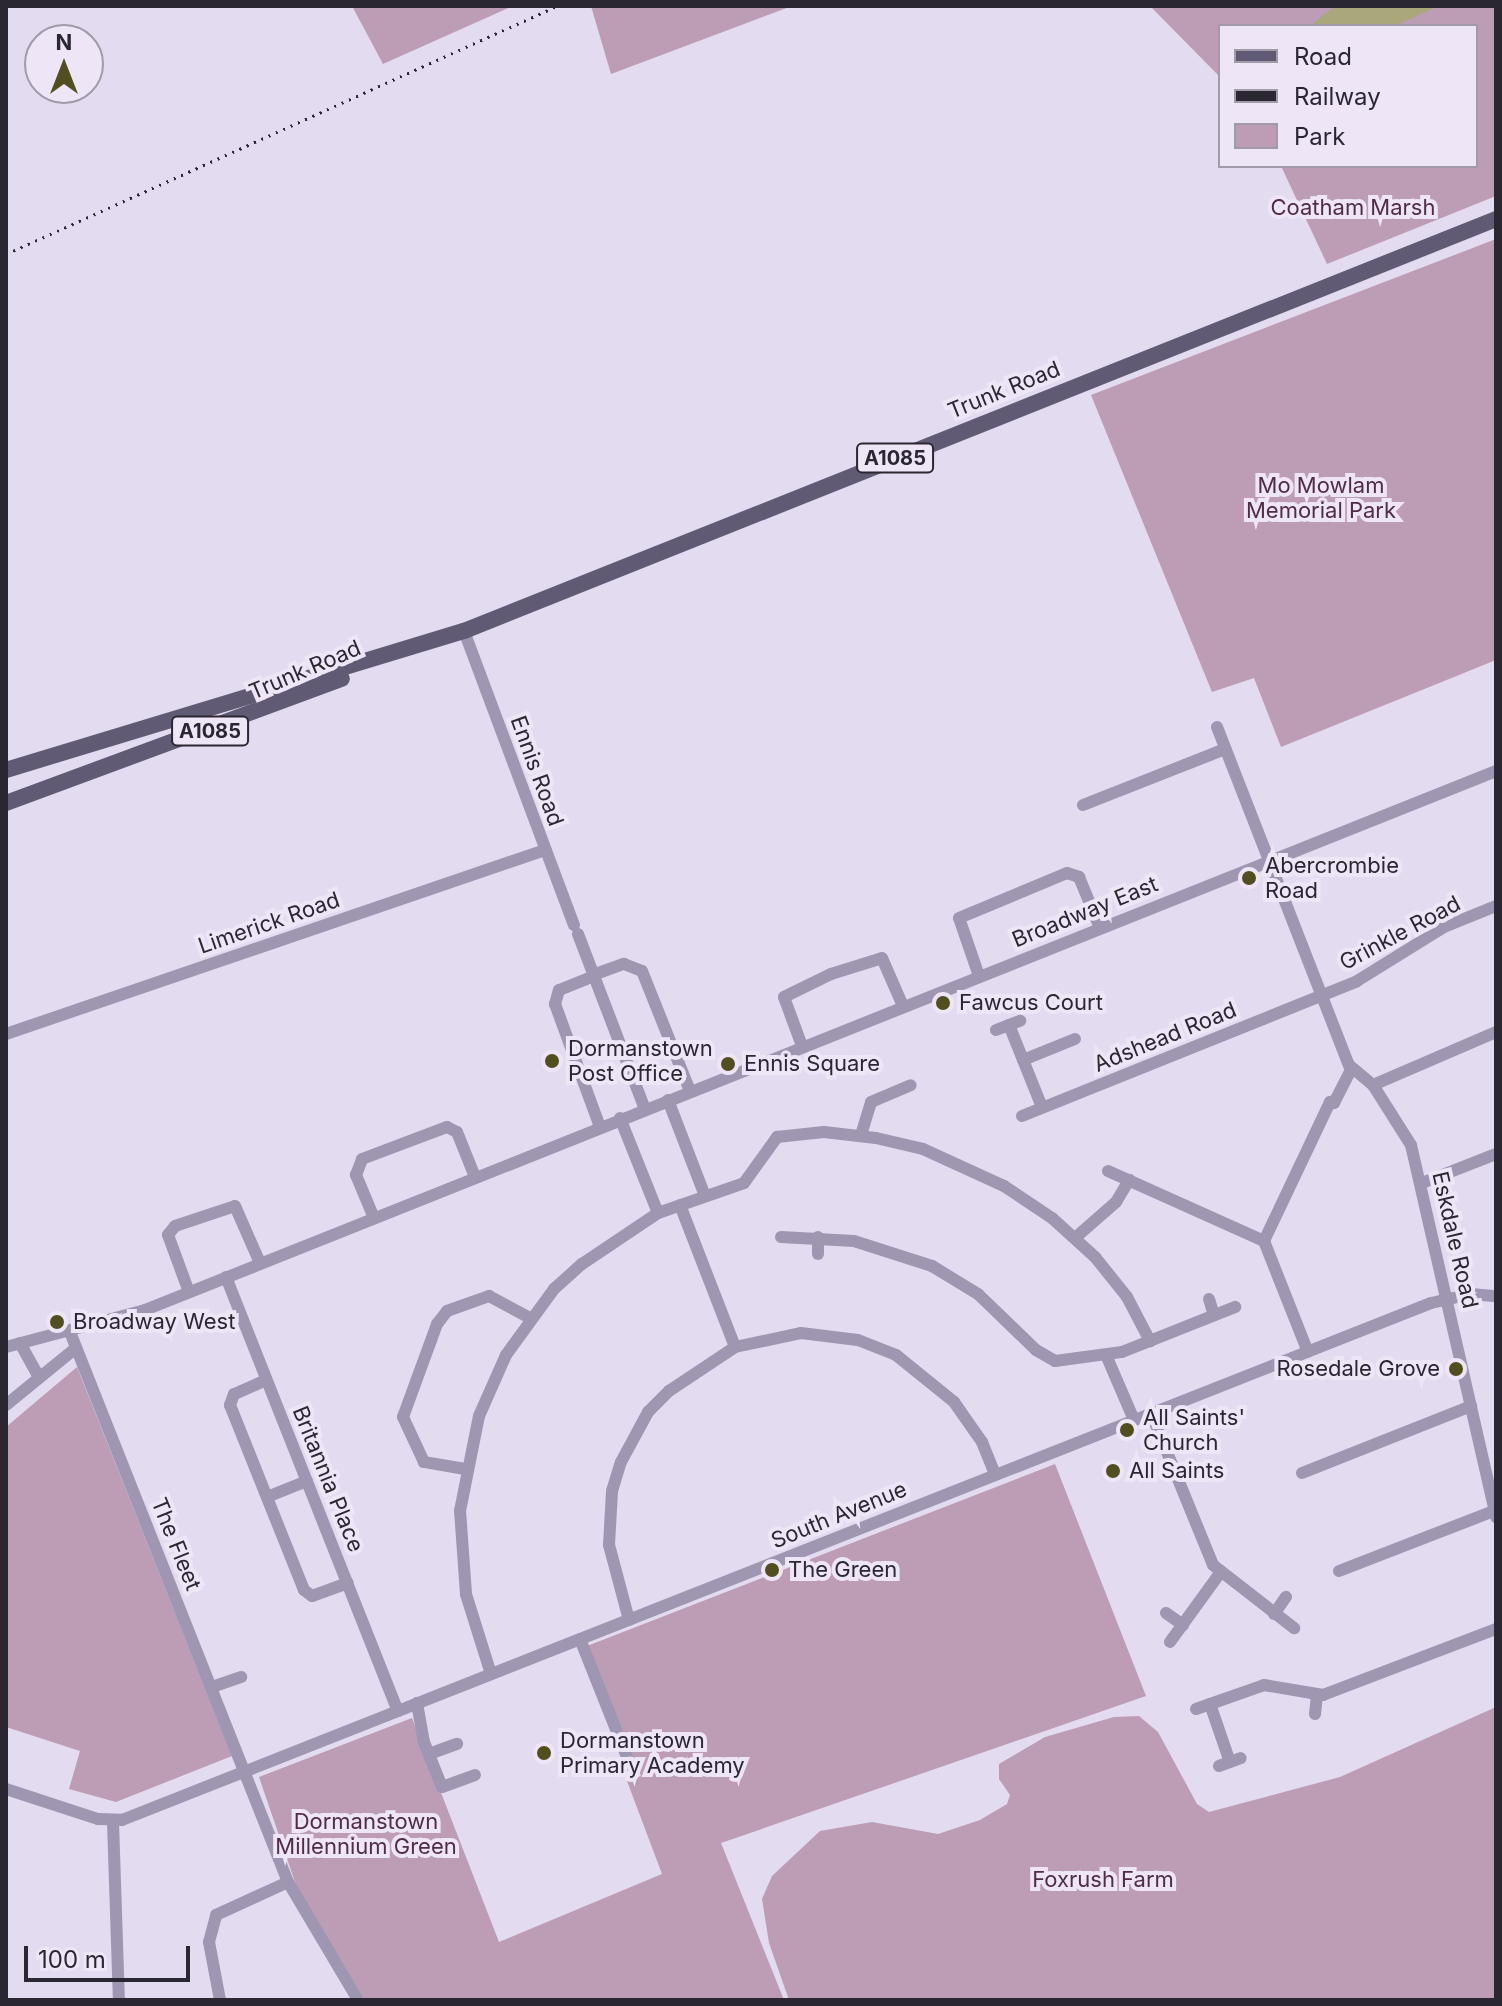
<!DOCTYPE html>
<html>
<head>
<meta charset="utf-8">
<style>
  body { margin:0 }
  #map { position:relative; width:1502px; height:2006px; overflow:hidden; background:#e3dbef; font-family:Inter,sans-serif }
  div>[style] { position:absolute }
  .green>* { inset:0; background:#bd9cb5 }
  .water>* { inset:0; background:#aaa77c }
  .minor>* { height:12px; margin:-6px; padding:0 6px; transform-origin:6px; border-radius:6px; background:#9f96b1 }
  .major>* { height:16px; margin:-8px; padding:0 8px; transform-origin:8px; border-radius:8px; background:#605a74 }
  .rail>* { height:3px; margin-top:-1.5px; transform-origin:0; background:repeating-linear-gradient(90deg,#2a2733 0 2px,transparent 0 8px) }
  .dots>* { width:22px; height:22px; translate:-50% -50%; box-sizing:border-box; border:4px solid #eee6f7; border-radius:50% }
  span { translate:-50% -50%; white-space:nowrap; text-align:center; line-height:1.15; -webkit-text-stroke:8px #eee6f7; paint-order:stroke }
  .shield-label span { padding:2px 6px; background:#eee6f7; border:2px solid; border-radius:6px; -webkit-text-stroke-width:0 }
  .shield-label { font-size:20px; color:#2a2733; font-weight:700 }
  .park-label { font-size:22px; color:#502d47 }
  .street-label { font-size:22px; color:#2a2733 }
  .poi-label { font-size:22px; color:#2a2733 }
  .left { translate:0 -50%; text-align:left }
  .right { translate:-100% -50%; text-align:right }
  .frame { position:absolute; inset:0; border:8px solid #2a2733; pointer-events:none }
  .legend { position:absolute; left:1218px; top:24px; width:260px; height:144px; box-sizing:border-box; background:#eee6f7; border:2px solid #a09aa9; margin:0; padding:10px 14px; list-style:none; font-size:24px; color:#2a2733 }
  .legend li { display:flex; align-items:center; gap:16px; height:40px }
  .legend b { width:40px; border:2px solid #a09aa9 }
  .north { position:absolute; left:24px; top:24px; width:80px; height:80px; box-sizing:border-box; background:#eee6f7; border:2px solid #a09aa9; border-radius:50%; rotate:0deg; font-size:22px; font-weight:700; line-height:32px; text-align:center; color:#2a2733 }
  .north::after { content:''; display:block; margin:auto; width:28px; height:36px; background:#514f20; clip-path:polygon(50% 0,100% 100%,50% 72%,0 100%) }
  .scale { position:absolute; left:24px; top:1946px; width:166px; height:36px; box-sizing:border-box; border:4px solid #2a2733; border-top:0; padding-left:10px; font-size:24px; line-height:28px; white-space:nowrap; color:#2a2733; -webkit-text-stroke:6px #eee6f7; paint-order:stroke }
</style>
</head>
<body>
<div id="map">
  <div class="green">
    <div style="clip-path:polygon(352px 6px,513px 6px,383px 64px)"></div>
    <div style="clip-path:polygon(591px 6px,792px 6px,611px 74px)"></div>
    <div style="clip-path:polygon(1150px 6px,1496px 6px,1496px 196px,1327px 264px,1281px 166px,1476px 166px,1476px 26px,1220px 26px,1220px 77px)"></div>
    <div style="clip-path:polygon(1496px 239px,1496px 660px,1281px 747px,1254px 678px,1212px 692px,1091px 395px)"></div>
    <div style="clip-path:polygon(77px 1367px,232px 1756px,116px 1802px,69px 1789px,80px 1751px,6px 1727px,6px 1427px)"></div>
    <div style="clip-path:polygon(1055px 1464px,1146px 1696px,721px 1843px,784px 2000px,365px 2000px,296px 1885px,259px 1777px,412px 1718px,499px 1942px,662px 1874px,627px 1781px,641px 1776px,587px 1646px)"></div>
    <div style="clip-path:polygon(1496px 1707px,1496px 2000px,789px 2000px,769px 1943px,762px 1899px,772px 1876px,820px 1831px,872px 1822px,938px 1834px,980px 1820px,1007px 1804px,1010px 1795px,999px 1779px,999px 1764px,1045px 1737px,1114px 1717px,1139px 1716px,1158px 1732px,1197px 1804px,1209px 1812px,1340px 1777px)"></div>
  </div>
  <div class="water">
    <div style="clip-path:polygon(1335px 6px,1439px 6px,1395px 26px,1310px 26px)"></div>
  </div>
  <div class="minor">
    <div style="left:464px;top:631px;width:314px;rotate:69.5deg"></div>
    <div style="left:1217px;top:727px;width:363px;rotate:68.7deg"></div>
    <div style="left:1349px;top:1065px;width:31px;rotate:40deg"></div>
    <div style="left:1373px;top:1085px;width:71px;rotate:57.7deg"></div>
    <div style="left:1411px;top:1145px;width:382px;rotate:77.1deg"></div>
    <div style="left:1083px;top:805px;width:153px;rotate:-21.5deg"></div>
    <div style="left:578px;top:934px;width:187px;rotate:69.1deg"></div>
    <div style="left:593px;top:975px;width:33px;rotate:-20deg"></div>
    <div style="left:624px;top:964px;width:19px;rotate:21deg"></div>
    <div style="left:642px;top:971px;width:129px;rotate:68.2deg"></div>
    <div style="left:594px;top:976px;width:38px;rotate:158deg"></div>
    <div style="left:559px;top:990px;width:15px;rotate:106deg"></div>
    <div style="left:555px;top:1004px;width:131px;rotate:69.9deg"></div>
    <div style="left:979px;top:976px;width:61px;rotate:-109deg"></div>
    <div style="left:959px;top:918px;width:117px;rotate:-22.6deg"></div>
    <div style="left:1067px;top:873px;width:13px;rotate:18deg"></div>
    <div style="left:1079px;top:877px;width:55px;rotate:67.6deg"></div>
    <div style="left:1009px;top:1025px;width:88px;rotate:68.1deg"></div>
    <div style="left:996px;top:1030px;width:26px;rotate:-21deg"></div>
    <div style="left:6px;top:1034px;width:570px;rotate:-18.85deg"></div>
    <div style="left:802px;top:1046px;width:52px;rotate:-110.2deg"></div>
    <div style="left:784px;top:997px;width:52px;rotate:-26.1deg"></div>
    <div style="left:831px;top:974px;width:53px;rotate:-17.4deg"></div>
    <div style="left:882px;top:958px;width:52px;rotate:66.4deg"></div>
    <div style="left:1023px;top:1060px;width:56px;rotate:-22deg"></div>
    <div style="left:1373px;top:1085px;width:134px;rotate:-23.3deg"></div>
    <div style="left:668px;top:1100px;width:103px;rotate:68.9deg"></div>
    <div style="left:1022px;top:1116px;width:361px;rotate:-21.9deg"></div>
    <div style="left:1357px;top:981px;width:102px;rotate:-31.8deg"></div>
    <div style="left:1444px;top:927px;width:56px;rotate:-22deg"></div>
    <div style="left:620px;top:1118px;width:102px;rotate:68.2deg"></div>
    <div style="left:861px;top:1135px;width:34px;rotate:-73deg"></div>
    <div style="left:871px;top:1102px;width:43px;rotate:-23deg"></div>
    <div style="left:1108px;top:1171px;width:171px;rotate:24.2deg"></div>
    <div style="left:1264px;top:1241px;width:119px;rotate:68.4deg"></div>
    <div style="left:1422px;top:1183px;width:79px;rotate:-21.4deg"></div>
    <div style="left:680px;top:1205px;width:152px;rotate:68.8deg"></div>
    <div style="left:374px;top:1218px;width:47px;rotate:-112.7deg"></div>
    <div style="left:356px;top:1175px;width:17px;rotate:-69deg"></div>
    <div style="left:362px;top:1159px;width:91px;rotate:-20.6deg"></div>
    <div style="left:447px;top:1127px;width:11px;rotate:27deg"></div>
    <div style="left:457px;top:1132px;width:48px;rotate:68.2deg"></div>
    <div style="left:781px;top:1237px;width:73px;rotate:3.1deg"></div>
    <div style="left:854px;top:1241px;width:82px;rotate:17.8deg"></div>
    <div style="left:932px;top:1266px;width:54px;rotate:31.3deg"></div>
    <div style="left:978px;top:1294px;width:81px;rotate:44deg"></div>
    <div style="left:1036px;top:1350px;width:22px;rotate:30deg"></div>
    <div style="left:1055px;top:1361px;width:68px;rotate:-7.7deg"></div>
    <div style="left:1122px;top:1352px;width:122px;rotate:-21.7deg"></div>
    <div style="left:1075px;top:1238px;width:55px;rotate:-41.3deg"></div>
    <div style="left:1116px;top:1202px;width:26px;rotate:-59deg"></div>
    <div style="left:1264px;top:1241px;width:154px;rotate:-64.6deg"></div>
    <div style="left:1330px;top:1102px;width:4px;rotate:14deg"></div>
    <div style="left:1334px;top:1103px;width:38px;rotate:-63deg"></div>
    <div style="left:818px;top:1254px;width:17px;rotate:-90deg"></div>
    <div style="left:226px;top:1277px;width:467px;rotate:68.4deg"></div>
    <div style="left:189px;top:1292px;width:61px;rotate:-110.2deg"></div>
    <div style="left:168px;top:1235px;width:11px;rotate:-52deg"></div>
    <div style="left:175px;top:1226px;width:63px;rotate:-18.4deg"></div>
    <div style="left:235px;top:1206px;width:62px;rotate:66.3deg"></div>
    <div style="left:1209px;top:1299px;width:17px;rotate:73deg"></div>
    <div style="left:70px;top:1332px;width:592px;rotate:68.38deg"></div>
    <div style="left:288px;top:1882px;width:137px;rotate:59.3deg"></div>
    <div style="left:20px;top:1343px;width:38px;rotate:61deg"></div>
    <div style="left:6px;top:1347px;width:144px;rotate:-14.9deg"></div>
    <div style="left:145px;top:1310px;width:1455px;rotate:-21.75deg"></div>
    <div style="left:1106px;top:1355px;width:71px;rotate:66.7deg"></div>
    <div style="left:266px;top:1380px;width:35px;rotate:156deg"></div>
    <div style="left:234px;top:1394px;width:12px;rotate:110deg"></div>
    <div style="left:230px;top:1405px;width:199px;rotate:68.2deg"></div>
    <div style="left:304px;top:1590px;width:10px;rotate:37deg"></div>
    <div style="left:312px;top:1596px;width:38px;rotate:-20deg"></div>
    <div style="left:6px;top:1405px;width:90px;rotate:-39.2deg"></div>
    <div style="left:1151px;top:1413px;width:164px;rotate:67.8deg"></div>
    <div style="left:1213px;top:1565px;width:103px;rotate:37.9deg"></div>
    <div style="left:465px;top:1469px;width:42px;rotate:-170.3deg"></div>
    <div style="left:424px;top:1462px;width:50px;rotate:-115deg"></div>
    <div style="left:403px;top:1417px;width:99px;rotate:-69.9deg"></div>
    <div style="left:437px;top:1324px;width:16px;rotate:-52deg"></div>
    <div style="left:447px;top:1311px;width:45px;rotate:-19.7deg"></div>
    <div style="left:489px;top:1296px;width:47px;rotate:28.2deg"></div>
    <div style="left:1302px;top:1473px;width:182px;rotate:-21.6deg"></div>
    <div style="left:267px;top:1497px;width:43px;rotate:-21.8deg"></div>
    <div style="left:1339px;top:1571px;width:168px;rotate:-21.2deg"></div>
    <div style="left:1166px;top:1613px;width:21px;rotate:35deg"></div>
    <div style="left:1274px;top:1614px;width:21px;rotate:-55deg"></div>
    <div style="left:629px;top:1620px;width:78px;rotate:-104.9deg"></div>
    <div style="left:609px;top:1545px;width:54px;rotate:-86.8deg"></div>
    <div style="left:612px;top:1491px;width:30px;rotate:-73deg"></div>
    <div style="left:621px;top:1462px;width:57px;rotate:-61.6deg"></div>
    <div style="left:648px;top:1412px;width:30px;rotate:-45deg"></div>
    <div style="left:669px;top:1391px;width:79px;rotate:-33.7deg"></div>
    <div style="left:735px;top:1347px;width:67px;rotate:-12deg"></div>
    <div style="left:801px;top:1333px;width:57px;rotate:7deg"></div>
    <div style="left:858px;top:1340px;width:41px;rotate:21.5deg"></div>
    <div style="left:896px;top:1355px;width:75px;rotate:39deg"></div>
    <div style="left:954px;top:1402px;width:49px;rotate:55deg"></div>
    <div style="left:982px;top:1442px;width:35px;rotate:68deg"></div>
    <div style="left:580px;top:1639px;width:143px;rotate:68.3deg"></div>
    <div style="left:1170px;top:1642px;width:85px;rotate:-54.1deg"></div>
    <div style="left:491px;top:1674px;width:84px;rotate:-107.4deg"></div>
    <div style="left:466px;top:1594px;width:83px;rotate:-94.1deg"></div>
    <div style="left:460px;top:1511px;width:97px;rotate:-78.7deg"></div>
    <div style="left:479px;top:1416px;width:67px;rotate:-66.1deg"></div>
    <div style="left:506px;top:1355px;width:82px;rotate:-54deg"></div>
    <div style="left:554px;top:1289px;width:38px;rotate:-42deg"></div>
    <div style="left:582px;top:1264px;width:92px;rotate:-33.9deg"></div>
    <div style="left:658px;top:1213px;width:91px;rotate:-19.2deg"></div>
    <div style="left:744px;top:1183px;width:57px;rotate:-54.3deg"></div>
    <div style="left:777px;top:1137px;width:47px;rotate:-6.1deg"></div>
    <div style="left:824px;top:1132px;width:52px;rotate:6.6deg"></div>
    <div style="left:876px;top:1138px;width:48px;rotate:13.2deg"></div>
    <div style="left:923px;top:1149px;width:89px;rotate:24.6deg"></div>
    <div style="left:1004px;top:1186px;width:58px;rotate:33.7deg"></div>
    <div style="left:1052px;top:1218px;width:58px;rotate:42.2deg"></div>
    <div style="left:1095px;top:1257px;width:51px;rotate:51.3deg"></div>
    <div style="left:1127px;top:1297px;width:50px;rotate:62.4deg"></div>
    <div style="left:212px;top:1687px;width:31px;rotate:-19deg"></div>
    <div style="left:417px;top:1703px;width:40px;rotate:80deg"></div>
    <div style="left:424px;top:1742px;width:48px;rotate:68.2deg"></div>
    <div style="left:442px;top:1787px;width:35px;rotate:-20deg"></div>
    <div style="left:1210px;top:1704px;width:61px;rotate:71deg"></div>
    <div style="left:1196px;top:1709px;width:72px;rotate:-19.4deg"></div>
    <div style="left:1264px;top:1685px;width:60px;rotate:9.6deg"></div>
    <div style="left:1323px;top:1695px;width:185px;rotate:-20.9deg"></div>
    <div style="left:1315px;top:1714px;width:19px;rotate:-84deg"></div>
    <div style="left:429px;top:1754px;width:30px;rotate:-20deg"></div>
    <div style="left:1219px;top:1766px;width:23px;rotate:-20deg"></div>
    <div style="left:6px;top:1789px;width:97px;rotate:18.1deg"></div>
    <div style="left:98px;top:1819px;width:24px;rotate:2deg"></div>
    <div style="left:122px;top:1820px;width:1407px;rotate:-21.55deg"></div>
    <div style="left:1431px;top:1303px;width:41px;rotate:-12.7deg"></div>
    <div style="left:1471px;top:1294px;width:25px;rotate:5deg"></div>
    <div style="left:113px;top:1822px;width:178px;rotate:88.1deg"></div>
    <div style="left:220px;top:2000px;width:59px;rotate:-100.7deg"></div>
    <div style="left:209px;top:1942px;width:28px;rotate:-75deg"></div>
    <div style="left:216px;top:1915px;width:79px;rotate:-24.6deg"></div>
  </div>
  <div class="major">
    <div style="left:6px;top:770px;width:479px;rotate:-16.9deg"></div>
    <div style="left:464px;top:631px;width:1111px;rotate:-21.76deg"></div>
    <div style="left:6px;top:803px;width:358px;rotate:-20.3deg"></div>
  </div>
  <div class="rail">
    <div style="left:6px;top:254px;width:604px;rotate:-24.23deg"></div>
  </div>
  <div class="dots">
    <div style="left:1249px;top:878px;background:#514f20"></div>
    <div style="left:943px;top:1003px;background:#514f20"></div>
    <div style="left:552px;top:1061px;background:#514f20"></div>
    <div style="left:728px;top:1064px;background:#514f20"></div>
    <div style="left:57px;top:1322px;background:#514f20"></div>
    <div style="left:1456px;top:1369px;background:#514f20"></div>
    <div style="left:1127px;top:1430px;background:#514f20"></div>
    <div style="left:1113px;top:1471px;background:#514f20"></div>
    <div style="left:772px;top:1570px;background:#514f20"></div>
    <div style="left:544px;top:1753px;background:#514f20"></div>
  </div>
  <div class="shield-label">
    <span style="left:895px;top:458px">A1085</span>
    <span style="left:210px;top:731px">A1085</span>
  </div>
  <div class="park-label">
    <span style="left:1353px;top:208px">Coatham Marsh</span>
    <span style="left:1321px;top:498px">Mo Mowlam<br>Memorial Park</span>
    <span style="left:366px;top:1834px">Dormanstown<br>Millennium Green</span>
    <span style="left:1103px;top:1880px">Foxrush Farm</span>
  </div>
  <div class="street-label">
    <span style="left:1004px;top:390px;rotate:-22deg">Trunk Road</span>
    <span style="left:305px;top:670px;rotate:-23deg">Trunk Road</span>
    <span style="left:537px;top:771px;rotate:70deg">Ennis Road</span>
    <span style="left:1085px;top:912px;rotate:-22deg">Broadway East</span>
    <span style="left:269px;top:923px;rotate:-19deg">Limerick Road</span>
    <span style="left:1400px;top:933px;rotate:-28deg">Grinkle Road</span>
    <span style="left:1165px;top:1037px;rotate:-22deg">Adshead Road</span>
    <span style="left:1455px;top:1240px;rotate:77deg">Eskdale Road</span>
    <span style="left:328px;top:1479px;rotate:68deg">Britannia Place</span>
    <span style="left:839px;top:1515px;rotate:-22deg">South Avenue</span>
    <span style="left:176px;top:1544px;rotate:68deg">The Fleet</span>
  </div>
  <div class="poi-label">
    <span class="left" style="left:1265px;top:878px">Abercrombie<br>Road</span>
    <span class="left" style="left:959px;top:1003px">Fawcus Court</span>
    <span class="left" style="left:568px;top:1061px">Dormanstown<br>Post Office</span>
    <span class="left" style="left:744px;top:1064px">Ennis Square</span>
    <span class="left" style="left:73px;top:1322px">Broadway West</span>
    <span class="right" style="left:1440px;top:1369px">Rosedale Grove</span>
    <span class="left" style="left:1143px;top:1430px">All Saints'<br>Church</span>
    <span class="left" style="left:1129px;top:1471px">All Saints</span>
    <span class="left" style="left:788px;top:1570px">The Green</span>
    <span class="left" style="left:560px;top:1753px">Dormanstown<br>Primary Academy</span>
  </div>
  <div class="frame"></div>
  <ul class="legend">
  <li><b style="height:10px;background:#605a74"></b>Road</li>
  <li><b style="height:10px;background:#2a2733"></b>Railway</li>
  <li><b style="height:22px;background:#bd9cb5"></b>Park</li>
  </ul>
  <div class="north">N</div>
  <div class="scale">100 m</div>
</div>
</body>
</html>
